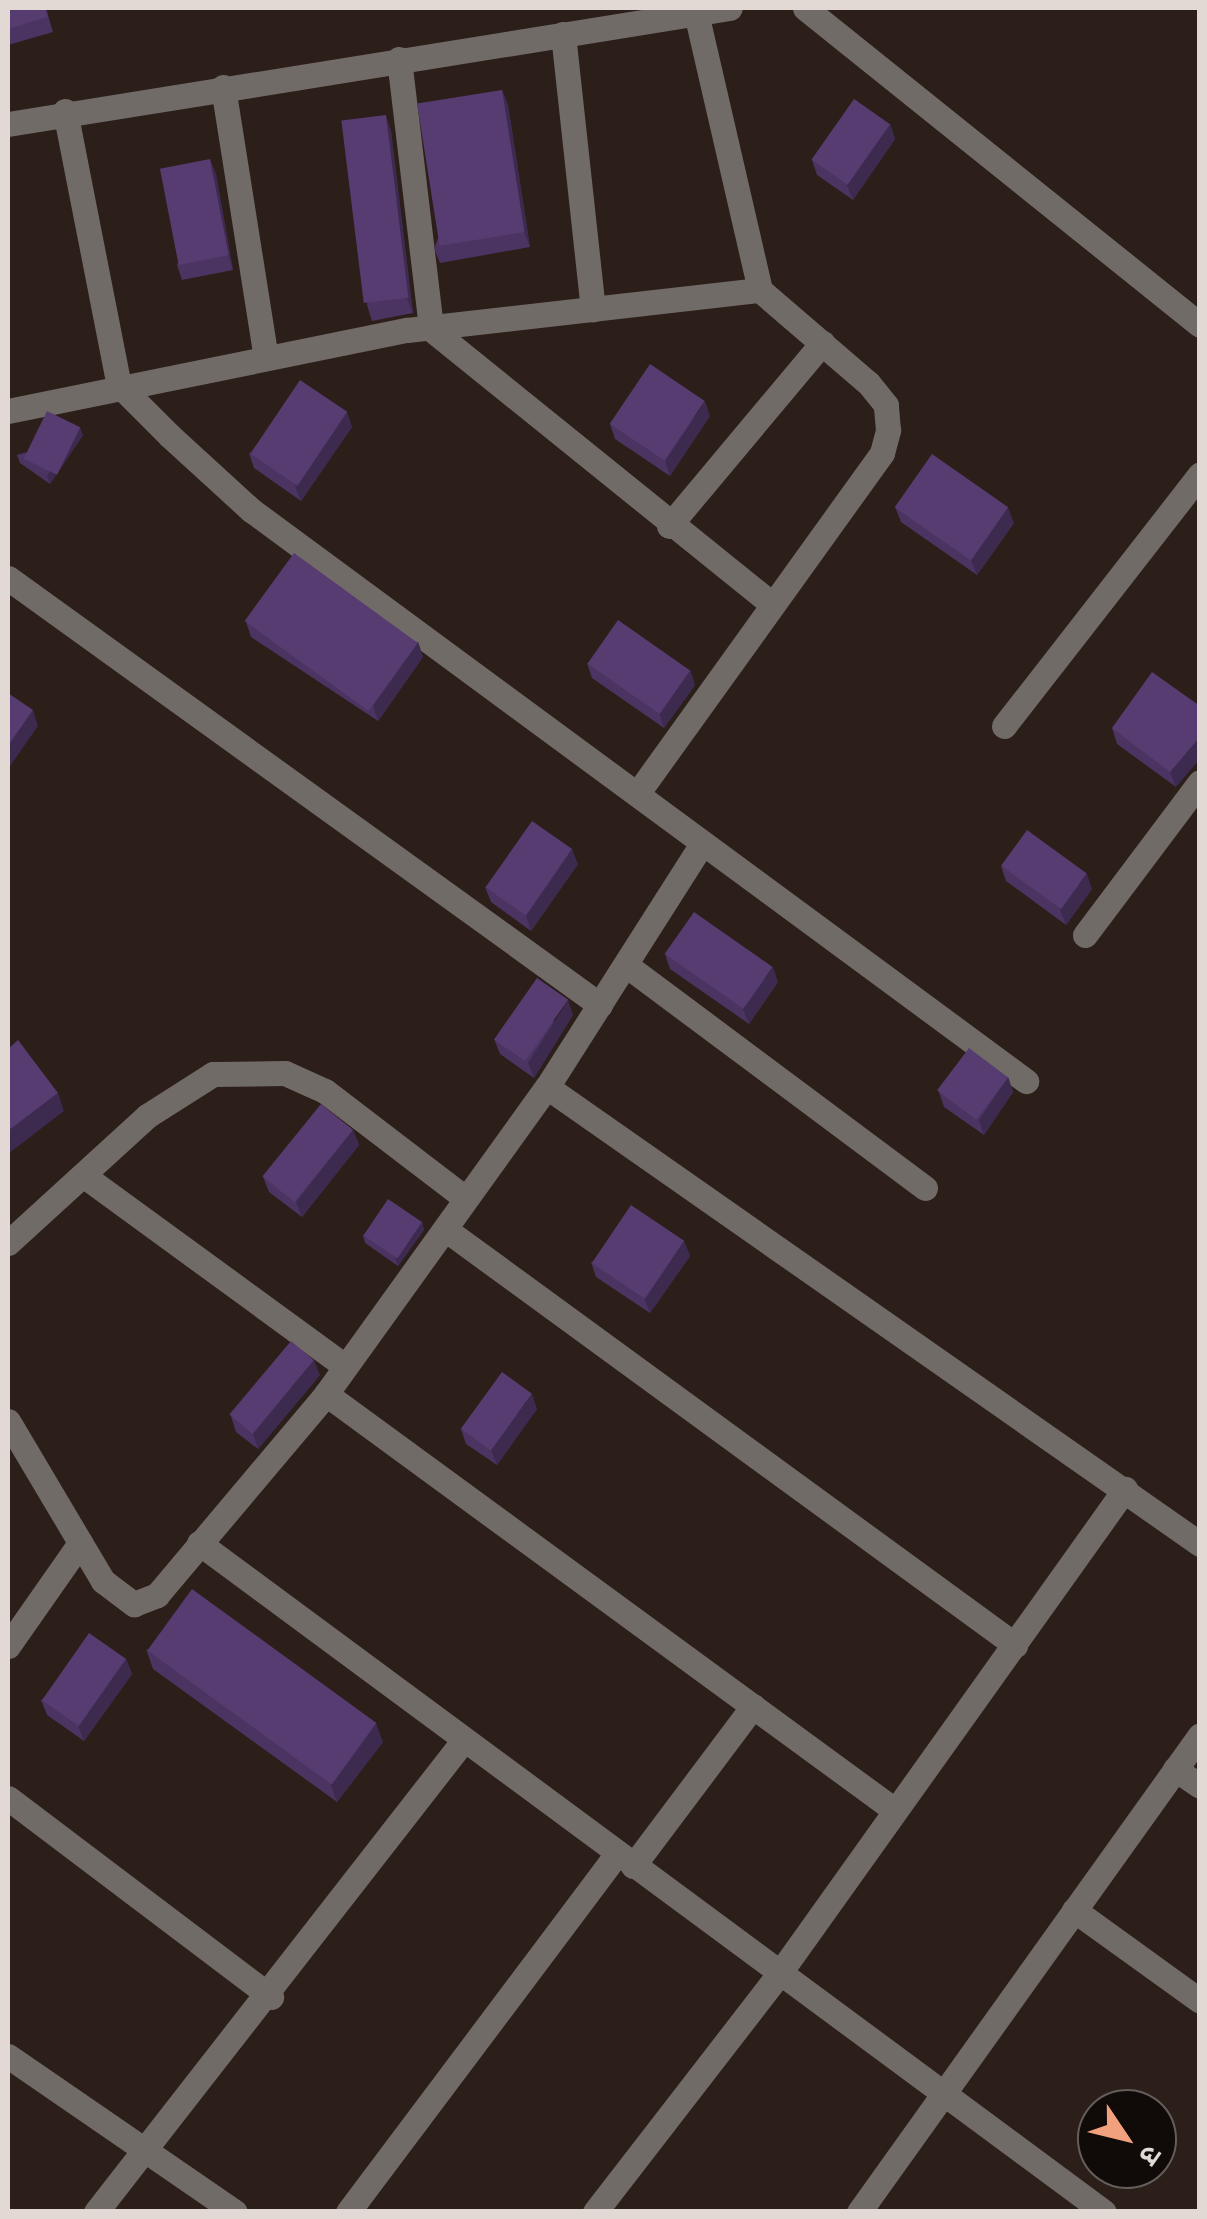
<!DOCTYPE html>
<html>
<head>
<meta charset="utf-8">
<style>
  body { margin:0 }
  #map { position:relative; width:1207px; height:2219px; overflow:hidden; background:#2c1e19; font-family:Raleway,"Noto Sans Devanagari",sans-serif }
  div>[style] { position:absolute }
  .minor>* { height:25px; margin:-12.5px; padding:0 12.5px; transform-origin:12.5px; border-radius:12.5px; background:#716b67 }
  .wall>* { inset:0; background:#4b3461 }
  .shaded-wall>* { inset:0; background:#3d2a4f }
  .building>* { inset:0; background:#573c71; transform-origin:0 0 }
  span { translate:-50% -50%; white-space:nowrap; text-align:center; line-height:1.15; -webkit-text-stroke:9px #100a08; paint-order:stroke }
  .frame { position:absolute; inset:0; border:10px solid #e2d9d5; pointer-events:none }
  .north { position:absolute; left:1077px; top:2089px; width:100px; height:100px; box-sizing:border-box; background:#100a08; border:2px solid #645d5a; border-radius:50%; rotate:125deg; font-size:28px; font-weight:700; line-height:40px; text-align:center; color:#e2d9d5 }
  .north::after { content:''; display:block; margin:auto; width:35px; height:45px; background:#f1a17d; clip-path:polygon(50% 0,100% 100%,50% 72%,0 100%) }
</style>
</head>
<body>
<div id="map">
  <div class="minor">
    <div style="left:805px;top:8px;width:506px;rotate:38.75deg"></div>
    <div style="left:563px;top:34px;width:277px;rotate:83.8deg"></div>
    <div style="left:399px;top:59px;width:272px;rotate:83.2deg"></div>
    <div style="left:431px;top:329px;width:434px;rotate:38.9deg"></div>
    <div style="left:223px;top:87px;width:273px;rotate:81deg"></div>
    <div style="left:65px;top:111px;width:279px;rotate:78.9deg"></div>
    <div style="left:119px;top:385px;width:72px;rotate:45deg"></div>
    <div style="left:170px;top:436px;width:110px;rotate:42.4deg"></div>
    <div style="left:251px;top:510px;width:963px;rotate:36.38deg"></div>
    <div style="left:8px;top:124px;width:731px;rotate:-9.13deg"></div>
    <div style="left:8px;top:411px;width:407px;rotate:-11.5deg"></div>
    <div style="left:407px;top:330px;width:355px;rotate:-6.5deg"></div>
    <div style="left:669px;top:526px;width:239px;rotate:-50.1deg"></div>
    <div style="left:8px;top:578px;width:730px;rotate:35.8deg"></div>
    <div style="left:1004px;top:726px;width:319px;rotate:-52.1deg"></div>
    <div style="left:637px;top:794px;width:420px;rotate:-54.3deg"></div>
    <div style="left:882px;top:453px;width:24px;rotate:-75deg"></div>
    <div style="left:888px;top:430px;width:25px;rotate:-95deg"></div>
    <div style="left:886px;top:405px;width:28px;rotate:-129deg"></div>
    <div style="left:868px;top:383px;width:143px;rotate:-139.3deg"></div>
    <div style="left:760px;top:290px;width:284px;rotate:-103deg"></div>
    <div style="left:1085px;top:935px;width:191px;rotate:-53.1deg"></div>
    <div style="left:626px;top:965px;width:373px;rotate:36.7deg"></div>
    <div style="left:547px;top:1087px;width:797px;rotate:34.99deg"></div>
    <div style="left:87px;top:1178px;width:317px;rotate:36.1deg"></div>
    <div style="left:445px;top:1229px;width:706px;rotate:36.12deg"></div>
    <div style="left:8px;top:1243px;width:188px;rotate:-42.4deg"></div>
    <div style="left:147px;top:1116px;width:78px;rotate:-32.5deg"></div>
    <div style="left:213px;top:1074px;width:72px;rotate:-0.8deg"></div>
    <div style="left:285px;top:1073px;width:44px;rotate:24.2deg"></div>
    <div style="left:325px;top:1091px;width:176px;rotate:37.4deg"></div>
    <div style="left:326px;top:1394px;width:703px;rotate:36.2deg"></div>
    <div style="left:8px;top:1421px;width:186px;rotate:59.3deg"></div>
    <div style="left:103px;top:1581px;width:39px;rotate:37deg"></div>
    <div style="left:134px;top:1604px;width:25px;rotate:-21deg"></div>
    <div style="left:157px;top:1595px;width:263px;rotate:-49.9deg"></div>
    <div style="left:326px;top:1394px;width:378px;rotate:-54.3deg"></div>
    <div style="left:547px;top:1087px;width:285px;rotate:-57.5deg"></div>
    <div style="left:199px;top:1543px;width:1125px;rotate:36.47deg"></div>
    <div style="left:8px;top:1646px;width:126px;rotate:-55deg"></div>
    <div style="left:1175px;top:1769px;width:30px;rotate:34deg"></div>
    <div style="left:8px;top:1798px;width:330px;rotate:37.1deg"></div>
    <div style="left:633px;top:1866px;width:200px;rotate:-53.1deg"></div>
    <div style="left:1074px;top:1910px;width:155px;rotate:35.8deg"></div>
    <div style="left:8px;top:2056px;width:275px;rotate:34.5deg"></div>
    <div style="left:96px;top:2212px;width:597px;rotate:-52.07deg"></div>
    <div style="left:348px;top:2212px;width:446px;rotate:-53.1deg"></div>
    <div style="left:595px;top:2212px;width:301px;rotate:-52.3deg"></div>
    <div style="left:779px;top:1974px;width:596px;rotate:-54.5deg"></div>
    <div style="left:859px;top:2212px;width:586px;rotate:-54.44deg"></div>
  </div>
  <div class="wall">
    <div style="clip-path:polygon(8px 8px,46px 8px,53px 32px,8px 45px)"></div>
    <div style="clip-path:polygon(502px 90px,508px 105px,530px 247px,440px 263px,434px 248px)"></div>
    <div style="clip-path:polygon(890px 124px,895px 139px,853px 200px,817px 175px,812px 160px)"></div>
    <div style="clip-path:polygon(391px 131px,413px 313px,372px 321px,367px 305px)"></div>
    <div style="clip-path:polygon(216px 174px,233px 270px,182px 280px,177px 265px)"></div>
    <div style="clip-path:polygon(710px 416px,670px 476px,615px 439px,610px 424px)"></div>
    <div style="clip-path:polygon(352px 427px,301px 501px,254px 468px,249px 453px)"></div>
    <div style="clip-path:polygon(83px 435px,50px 484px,20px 463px,17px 455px)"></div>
    <div style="clip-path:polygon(895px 507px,1014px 523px,977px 575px,901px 522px)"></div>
    <div style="clip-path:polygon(246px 622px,418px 642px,423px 657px,378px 721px,251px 637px)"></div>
    <div style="clip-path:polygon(587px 663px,690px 670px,695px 685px,664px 728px,592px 678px)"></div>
    <div style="clip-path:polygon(1200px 706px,1176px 787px,1117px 744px,1112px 728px)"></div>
    <div style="clip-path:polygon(578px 864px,531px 931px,491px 902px,485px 887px)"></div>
    <div style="clip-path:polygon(1001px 866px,1092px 889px,1066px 925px,1006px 881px)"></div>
    <div style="clip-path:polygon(665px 954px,778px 982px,749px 1024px,670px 969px)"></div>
    <div style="clip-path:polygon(573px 1015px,534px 1078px,500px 1054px,494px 1039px)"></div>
    <div style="clip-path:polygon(1008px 1077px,1013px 1092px,984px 1135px,944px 1107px,939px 1092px)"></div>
    <div style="clip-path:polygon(353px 1130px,359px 1145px,302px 1217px,269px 1192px,263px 1177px)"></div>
    <div style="clip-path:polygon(422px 1222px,424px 1230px,398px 1266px,365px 1243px,363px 1235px)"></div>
    <div style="clip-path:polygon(684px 1241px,690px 1256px,650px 1313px,596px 1277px,591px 1262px)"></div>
    <div style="clip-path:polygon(320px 1375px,258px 1449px,236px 1432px,231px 1416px)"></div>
    <div style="clip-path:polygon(537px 1409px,497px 1465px,466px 1444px,461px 1429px)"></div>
    <div style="clip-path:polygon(146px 1649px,383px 1742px,337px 1802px,153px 1669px)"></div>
    <div style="clip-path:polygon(126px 1659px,132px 1674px,84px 1741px,47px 1715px,41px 1700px)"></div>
  </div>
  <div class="shaded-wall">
    <div style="clip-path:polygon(502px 90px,508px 105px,530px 247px,524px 232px)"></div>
    <div style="clip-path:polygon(386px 115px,391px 131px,413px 313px,407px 298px)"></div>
    <div style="clip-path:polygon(890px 124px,895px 139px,853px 200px,847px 185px)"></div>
    <div style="clip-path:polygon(210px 159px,216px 174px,233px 270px,228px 255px)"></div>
    <div style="clip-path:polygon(705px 401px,710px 416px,670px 476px,665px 461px)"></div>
    <div style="clip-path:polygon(347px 412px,352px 427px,301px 501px,295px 486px)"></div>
    <div style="clip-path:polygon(80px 427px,83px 435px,50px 484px,47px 476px)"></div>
    <div style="clip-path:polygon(1008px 507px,1014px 523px,977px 575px,971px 560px)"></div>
    <div style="clip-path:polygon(418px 642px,423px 657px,378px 721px,373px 706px)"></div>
    <div style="clip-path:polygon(690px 670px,695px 685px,664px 728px,659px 713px)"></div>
    <div style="clip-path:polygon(33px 710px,38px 726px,8px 769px,8px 746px)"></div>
    <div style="clip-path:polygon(1200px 737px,1200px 759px,1176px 787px,1170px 772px)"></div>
    <div style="clip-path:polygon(572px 849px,578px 864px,531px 931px,526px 916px)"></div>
    <div style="clip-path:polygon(1087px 874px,1092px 889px,1066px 925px,1060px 909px)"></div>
    <div style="clip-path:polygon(773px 967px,778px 982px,749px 1024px,743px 1009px)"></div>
    <div style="clip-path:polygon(568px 1000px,573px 1015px,534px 1078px,528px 1063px)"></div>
    <div style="clip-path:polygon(1008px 1077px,1013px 1092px,984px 1135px,979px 1120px)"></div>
    <div style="clip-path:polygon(58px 1093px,64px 1111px,8px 1154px,8px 1131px)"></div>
    <div style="clip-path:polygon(353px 1130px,359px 1145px,302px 1217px,296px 1202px)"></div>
    <div style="clip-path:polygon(422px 1222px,424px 1230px,398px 1266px,395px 1258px)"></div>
    <div style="clip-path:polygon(684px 1241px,690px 1256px,650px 1313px,644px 1298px)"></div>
    <div style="clip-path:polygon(314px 1360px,320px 1375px,258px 1449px,253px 1434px)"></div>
    <div style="clip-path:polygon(532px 1394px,537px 1409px,497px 1465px,491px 1450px)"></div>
    <div style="clip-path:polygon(126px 1659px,132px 1674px,84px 1741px,78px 1726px)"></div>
    <div style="clip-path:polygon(376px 1723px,383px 1742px,337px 1802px,330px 1782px)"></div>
  </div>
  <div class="building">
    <div style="clip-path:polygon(8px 8px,45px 8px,47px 17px,8px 29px)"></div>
    <div style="left:502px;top:90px;width:144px;height:86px;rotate:81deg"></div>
    <div style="left:854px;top:99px;width:44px;height:74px;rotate:35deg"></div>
    <div style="left:386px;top:115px;width:184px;height:45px;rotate:83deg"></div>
    <div style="left:210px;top:159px;width:98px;height:51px;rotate:79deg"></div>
    <div style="left:650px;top:364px;width:66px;height:72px;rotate:34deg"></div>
    <div style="left:300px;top:380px;width:57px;height:89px;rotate:34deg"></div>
    <div style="left:47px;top:411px;width:37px;height:53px;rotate:26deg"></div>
    <div style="left:932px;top:454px;width:93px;height:65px;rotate:35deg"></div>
    <div style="left:294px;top:553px;width:153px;height:84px;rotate:36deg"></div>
    <div style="left:618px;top:620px;width:88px;height:53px;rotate:35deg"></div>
    <div style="clip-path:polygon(1152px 672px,1200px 706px,1200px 737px,1170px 772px,1112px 728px)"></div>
    <div style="clip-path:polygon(8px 693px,33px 710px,8px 746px)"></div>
    <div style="left:532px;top:821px;width:49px;height:81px;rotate:35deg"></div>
    <div style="left:1027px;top:830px;width:74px;height:44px;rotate:36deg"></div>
    <div style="left:694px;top:912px;width:96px;height:51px;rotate:35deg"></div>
    <div style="left:537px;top:978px;width:38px;height:75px;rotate:35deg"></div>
    <div style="clip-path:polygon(18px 1040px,58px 1093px,8px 1131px,8px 1049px)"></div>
    <div style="left:969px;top:1048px;width:49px;height:53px;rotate:37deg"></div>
    <div style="left:321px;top:1104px;width:41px;height:93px;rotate:39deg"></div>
    <div style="left:388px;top:1199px;width:41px;height:44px;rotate:34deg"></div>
    <div style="left:631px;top:1205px;width:64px;height:70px;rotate:34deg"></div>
    <div style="left:291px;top:1341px;width:30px;height:96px;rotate:40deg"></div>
    <div style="left:502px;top:1372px;width:37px;height:70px;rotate:36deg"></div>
    <div style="left:192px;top:1589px;width:228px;height:76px;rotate:36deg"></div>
    <div style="left:89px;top:1633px;width:45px;height:82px;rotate:35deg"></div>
  </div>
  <div class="frame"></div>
  <div class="north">उ</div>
</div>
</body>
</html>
